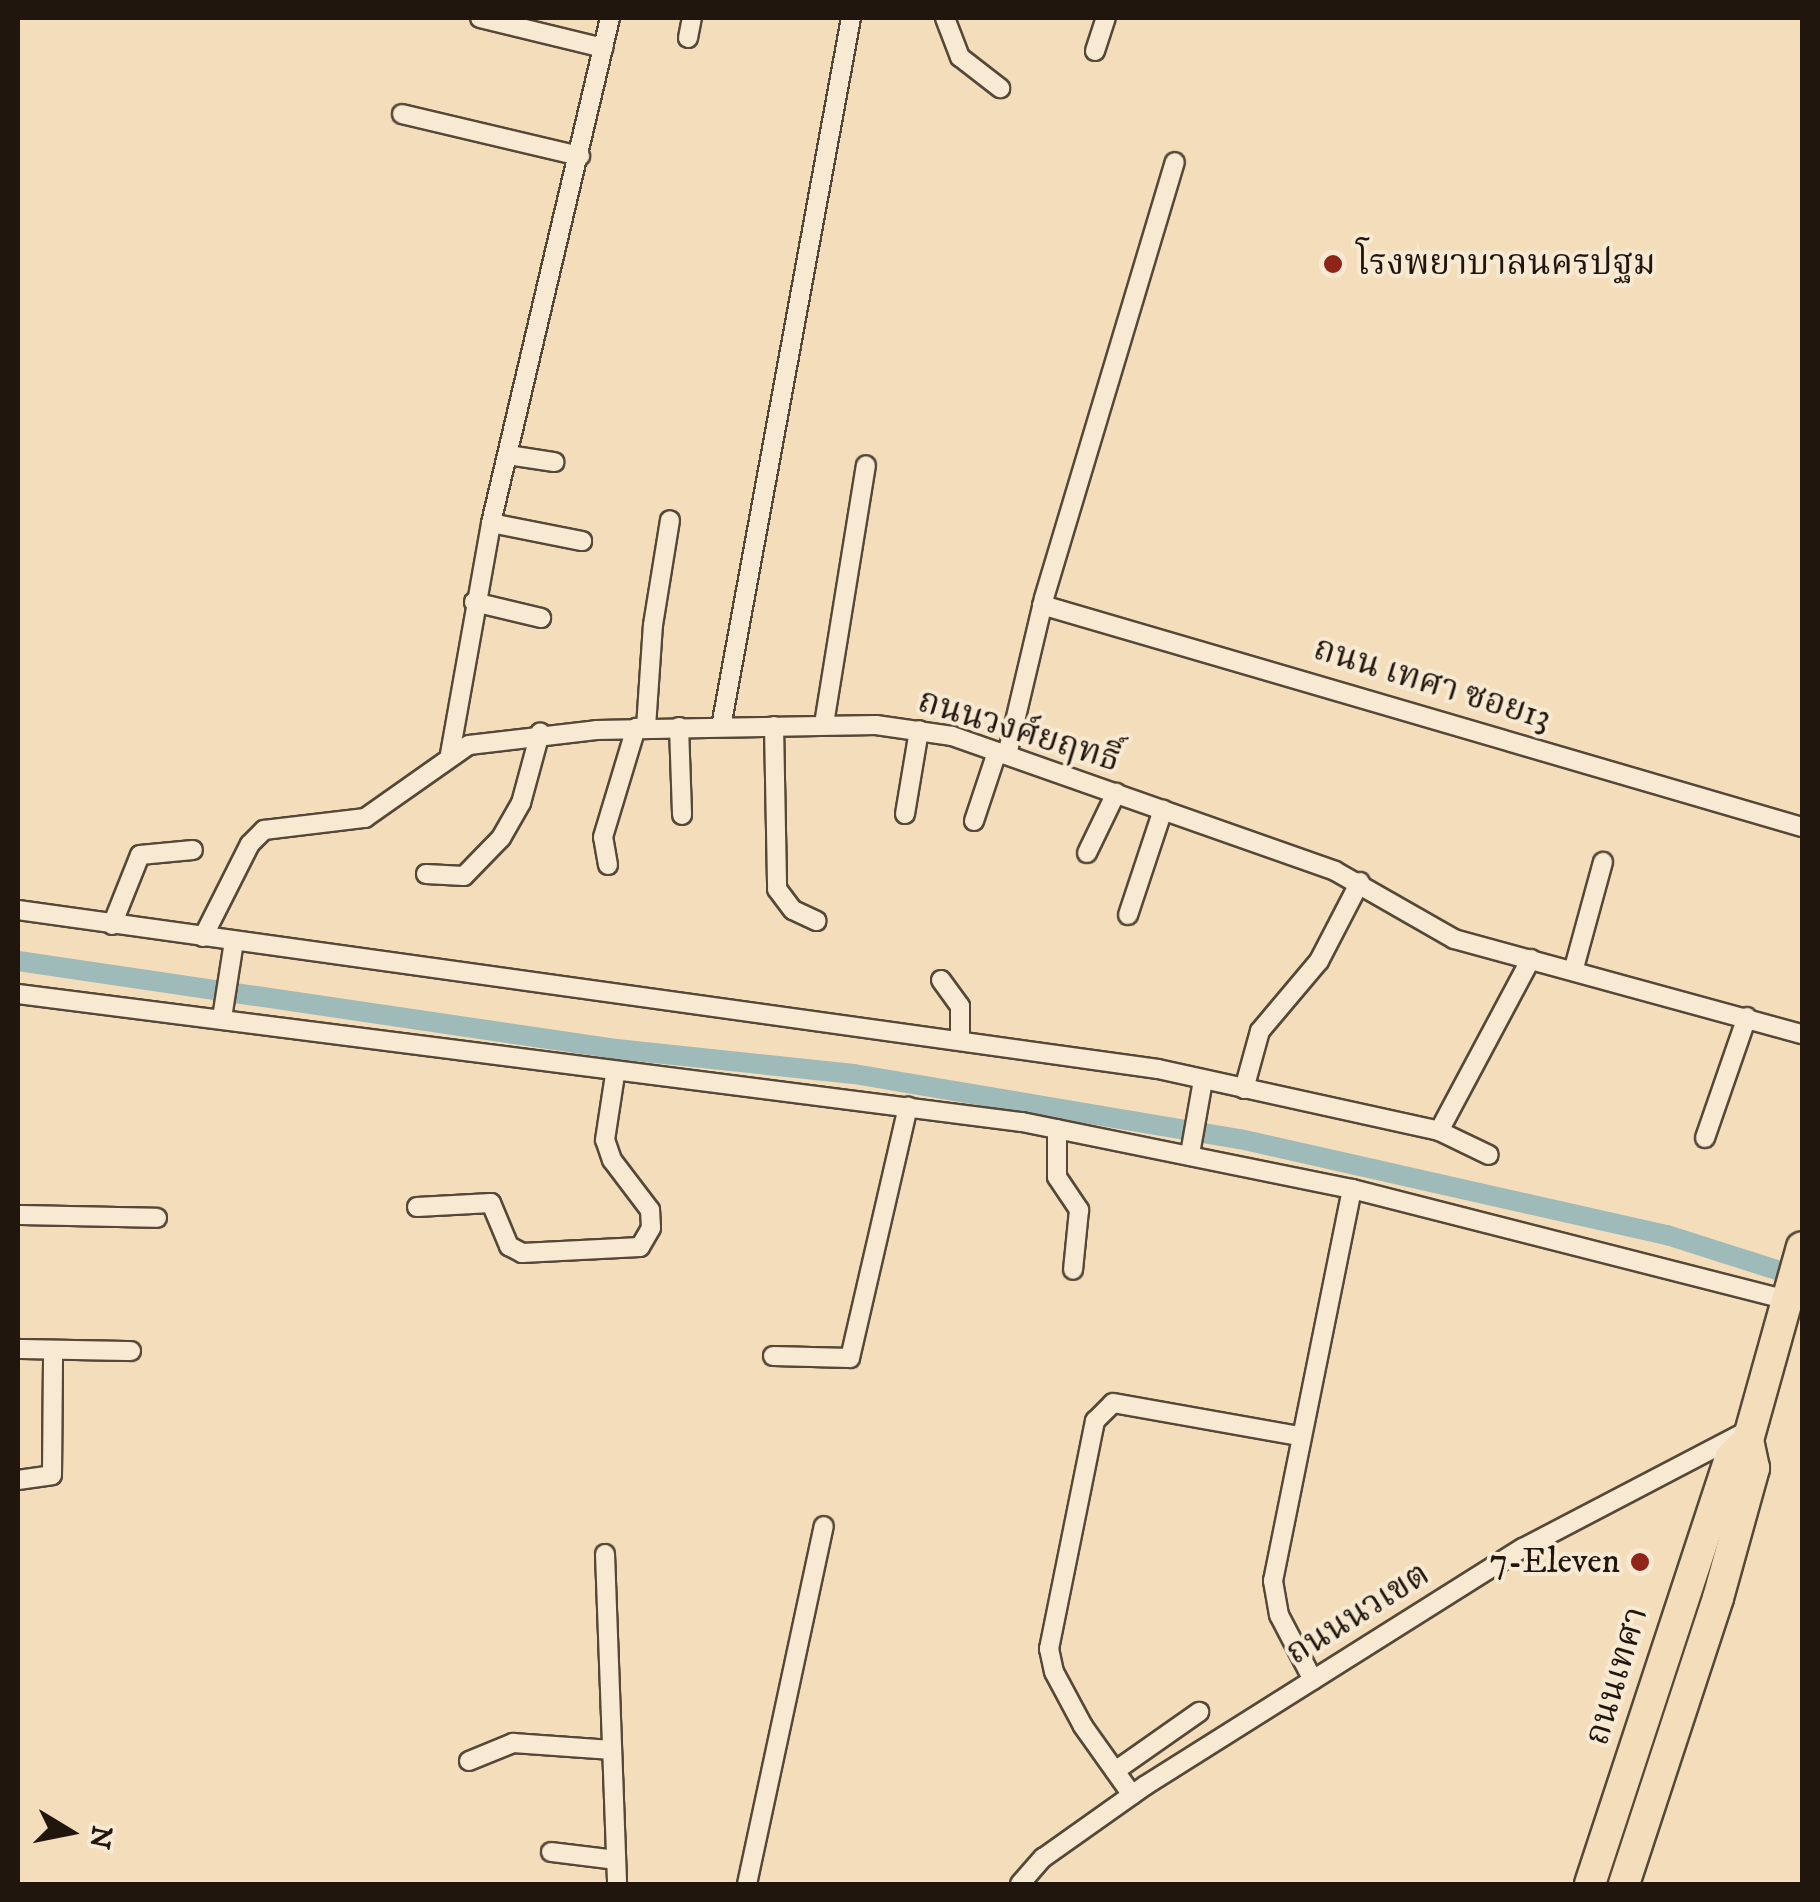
<!DOCTYPE html>
<html>
<head>
<meta charset="utf-8">
<style>
  body { margin:0 }
  #map { position:relative; width:1820px; height:1902px; overflow:hidden; background:#f3ddba; font-family:"IM FELL DW Pica","Noto Serif Thai",serif }
  div>[style] { position:absolute }
  .canal>* { height:20px; margin:-10px; padding:0 10px; transform-origin:10px; border-radius:10px; background:#9ebab9 }
  .roads { filter:drop-shadow(2px 0 #554838) drop-shadow(-2px 0 #554838) drop-shadow(0 2px #554838) drop-shadow(0 -2px #554838) }
  .street>* { height:18px; margin:-9px; padding:0 9px; transform-origin:9px; border-radius:9px; background:#f7e9d2 }
  .primary>* { height:30px; margin:-15px; padding:0 15px; transform-origin:15px; border-radius:15px; background:#f3ddba }
  .dots>* { width:28px; height:28px; translate:-50% -50%; box-sizing:border-box; border:5px solid #f7e9d2; border-radius:50% }
  span { translate:-50% -50%; white-space:nowrap; text-align:center; line-height:1.15; -webkit-text-stroke:8px #f7e9d2; paint-order:stroke }
  .poi-label { font-size:35px; color:#20160d }
  .left { translate:0 -50%; text-align:left }
  .right { translate:-100% -50%; text-align:right }
  .street-label { font-size:35px; color:#20160d }
  .frame { position:absolute; inset:0; border:20px solid #20160d; pointer-events:none }
  .north { position:absolute; left:20px; top:1782px; width:100px; height:100px; -webkit-text-stroke:8px #f7e9d2; paint-order:stroke; rotate:100deg; font-size:28px; font-weight:700; line-height:40px; text-align:center; color:#20160d }
  .north::after { content:''; display:block; margin:auto; width:35px; height:45px; background:#20160d; clip-path:polygon(50% 0,100% 100%,50% 72%,0 100%) }
</style>
</head>
<body>
<div id="map">
  <div class="canal">
    <div style="left:18px;top:961px;width:604px;rotate:8.37deg"></div>
    <div style="left:616px;top:1049px;width:239px;rotate:6deg"></div>
    <div style="left:854px;top:1074px;width:391px;rotate:9.6deg"></div>
    <div style="left:1240px;top:1139px;width:438px;rotate:12.7deg"></div>
    <div style="left:1667px;top:1235px;width:142px;rotate:17.7deg"></div>
  </div>
  <div class="roads">
    <div class="street">
      <div style="left:480px;top:18px;width:127px;rotate:13.7deg"></div>
      <div style="left:945px;top:18px;width:42px;rotate:69deg"></div>
      <div style="left:960px;top:57px;width:51px;rotate:37.8deg"></div>
      <div style="left:688px;top:38px;width:20px;rotate:-79deg"></div>
      <div style="left:1095px;top:51px;width:35px;rotate:-72deg"></div>
      <div style="left:402px;top:114px;width:183px;rotate:13.3deg"></div>
      <div style="left:508px;top:455px;width:47px;rotate:8.7deg"></div>
      <div style="left:491px;top:523px;width:93px;rotate:11.2deg"></div>
      <div style="left:474px;top:602px;width:69px;rotate:13.4deg"></div>
      <div style="left:1042px;top:605px;width:792px;rotate:16.28deg"></div>
      <div style="left:824px;top:724px;width:262px;rotate:-80.8deg"></div>
      <div style="left:774px;top:726px;width:163px;rotate:88.9deg"></div>
      <div style="left:777px;top:889px;width:26px;rotate:53deg"></div>
      <div style="left:793px;top:910px;width:26px;rotate:25deg"></div>
      <div style="left:646px;top:727px;width:102px;rotate:-86.1deg"></div>
      <div style="left:653px;top:625px;width:106px;rotate:-80.8deg"></div>
      <div style="left:679px;top:727px;width:88px;rotate:88deg"></div>
      <div style="left:721px;top:727px;width:721px;rotate:-79.61deg"></div>
      <div style="left:450px;top:754px;width:235px;rotate:-79.9deg"></div>
      <div style="left:491px;top:523px;width:519px;rotate:-76.74deg"></div>
      <div style="left:1007px;top:755px;width:161px;rotate:-76.7deg"></div>
      <div style="left:1044px;top:598px;width:455px;rotate:-73.3deg"></div>
      <div style="left:905px;top:814px;width:85px;rotate:-80.5deg"></div>
      <div style="left:974px;top:821px;width:73px;rotate:-71.6deg"></div>
      <div style="left:1087px;top:853px;width:67px;rotate:-64.2deg"></div>
      <div style="left:608px;top:865px;width:28px;rotate:-100deg"></div>
      <div style="left:603px;top:837px;width:114px;rotate:-73.2deg"></div>
      <div style="left:426px;top:874px;width:38px;rotate:3deg"></div>
      <div style="left:464px;top:876px;width:53px;rotate:-45.8deg"></div>
      <div style="left:501px;top:838px;width:40px;rotate:-60.3deg"></div>
      <div style="left:521px;top:803px;width:73px;rotate:-74.8deg"></div>
      <div style="left:18px;top:910px;width:1151px;rotate:7.94deg"></div>
      <div style="left:1158px;top:1069px;width:288px;rotate:12.4deg"></div>
      <div style="left:1439px;top:1131px;width:55px;rotate:25.6deg"></div>
      <div style="left:1128px;top:915px;width:111px;rotate:-71.6deg"></div>
      <div style="left:112px;top:925px;width:75px;rotate:-68.2deg"></div>
      <div style="left:140px;top:855px;width:53px;rotate:-5.4deg"></div>
      <div style="left:203px;top:937px;width:104px;rotate:-63.2deg"></div>
      <div style="left:250px;top:844px;width:20px;rotate:-45deg"></div>
      <div style="left:264px;top:830px;width:102px;rotate:-6.8deg"></div>
      <div style="left:365px;top:818px;width:127px;rotate:-35.1deg"></div>
      <div style="left:469px;top:745px;width:128px;rotate:-6.7deg"></div>
      <div style="left:596px;top:730px;width:280px;rotate:-1deg"></div>
      <div style="left:876px;top:725px;width:77px;rotate:8.2deg"></div>
      <div style="left:952px;top:736px;width:406px;rotate:19.4deg"></div>
      <div style="left:1335px;top:871px;width:137px;rotate:29.7deg"></div>
      <div style="left:1454px;top:939px;width:361px;rotate:15.3deg"></div>
      <div style="left:1574px;top:968px;width:110px;rotate:-74.7deg"></div>
      <div style="left:941px;top:980px;width:32px;rotate:54deg"></div>
      <div style="left:960px;top:1006px;width:34px;rotate:90deg"></div>
      <div style="left:18px;top:994px;width:1012px;rotate:7.27deg"></div>
      <div style="left:1022px;top:1122px;width:337px;rotate:11.5deg"></div>
      <div style="left:1352px;top:1189px;width:449px;rotate:14.3deg"></div>
      <div style="left:222px;top:1018px;width:78px;rotate:-81.1deg"></div>
      <div style="left:1244px;top:1089px;width:60px;rotate:-74.6deg"></div>
      <div style="left:1260px;top:1031px;width:92px;rotate:-49.9deg"></div>
      <div style="left:1319px;top:961px;width:89px;rotate:-62.6deg"></div>
      <div style="left:1057px;top:1129px;width:48px;rotate:90deg"></div>
      <div style="left:1057px;top:1177px;width:40px;rotate:56deg"></div>
      <div style="left:1079px;top:1210px;width:60px;rotate:95.7deg"></div>
      <div style="left:1439px;top:1131px;width:195px;rotate:-61.9deg"></div>
      <div style="left:1705px;top:1138px;width:128px;rotate:-70.9deg"></div>
      <div style="left:1190px;top:1154px;width:75px;rotate:-80deg"></div>
      <div style="left:417px;top:1207px;width:74px;rotate:-3.1deg"></div>
      <div style="left:491px;top:1203px;width:47px;rotate:67.3deg"></div>
      <div style="left:509px;top:1246px;width:15px;rotate:28deg"></div>
      <div style="left:522px;top:1253px;width:118px;rotate:-2.9deg"></div>
      <div style="left:640px;top:1247px;width:22px;rotate:-60deg"></div>
      <div style="left:651px;top:1228px;width:18px;rotate:-93deg"></div>
      <div style="left:650px;top:1210px;width:63px;rotate:-127.2deg"></div>
      <div style="left:612px;top:1160px;width:21px;rotate:-109deg"></div>
      <div style="left:605px;top:1140px;width:66px;rotate:-81.3deg"></div>
      <div style="left:18px;top:1215px;width:139px;rotate:1.2deg"></div>
      <div style="left:18px;top:1349px;width:113px;rotate:1deg"></div>
      <div style="left:773px;top:1356px;width:77px;rotate:1.5deg"></div>
      <div style="left:850px;top:1358px;width:258px;rotate:-77deg"></div>
      <div style="left:18px;top:1480px;width:34px;rotate:-8deg"></div>
      <div style="left:52px;top:1475px;width:125px;rotate:-89.5deg"></div>
      <div style="left:605px;top:1554px;width:330px;rotate:87.9deg"></div>
      <div style="left:1313px;top:1680px;width:73px;rotate:-117.6deg"></div>
      <div style="left:1279px;top:1615px;width:35px;rotate:-100deg"></div>
      <div style="left:1273px;top:1581px;width:400px;rotate:-78.6deg"></div>
      <div style="left:469px;top:1761px;width:48px;rotate:-22.2deg"></div>
      <div style="left:513px;top:1743px;width:99px;rotate:4deg"></div>
      <div style="left:1115px;top:1771px;width:103px;rotate:-35.1deg"></div>
      <div style="left:1132px;top:1795px;width:85px;rotate:-125.4deg"></div>
      <div style="left:1083px;top:1726px;width:61px;rotate:-118.2deg"></div>
      <div style="left:1054px;top:1672px;width:24px;rotate:-102deg"></div>
      <div style="left:1049px;top:1649px;width:233px;rotate:-78.6deg"></div>
      <div style="left:1095px;top:1421px;width:25px;rotate:-45deg"></div>
      <div style="left:1113px;top:1403px;width:189px;rotate:10.1deg"></div>
      <div style="left:551px;top:1852px;width:65px;rotate:7deg"></div>
      <div style="left:747px;top:1884px;width:366px;rotate:-77.9deg"></div>
      <div style="left:1020px;top:1884px;width:35px;rotate:-49deg"></div>
      <div style="left:1043px;top:1858px;width:126px;rotate:-35.3deg"></div>
      <div style="left:1146px;top:1785px;width:445px;rotate:-32.2deg"></div>
      <div style="left:1523px;top:1548px;width:248px;rotate:-27.6deg"></div>
    </div>
    <div class="primary">
      <div style="left:1590px;top:1884px;width:448px;rotate:-71.8deg"></div>
      <div style="left:1730px;top:1458px;width:25px;rotate:-45deg"></div>
      <div style="left:1624px;top:1884px;width:301px;rotate:-71.8deg"></div>
      <div style="left:1718px;top:1598px;width:135px;rotate:-74.5deg"></div>
      <div style="left:1754px;top:1468px;width:29px;rotate:-102deg"></div>
      <div style="left:1748px;top:1440px;width:200px;rotate:-74.4deg"></div>
    </div>
  </div>
  <div class="dots">
    <div style="left:1333px;top:264px;background:#8f2418"></div>
    <div style="left:1640px;top:1562px;background:#8f2418"></div>
  </div>
  <div class="poi-label">
    <span class="left" style="left:1356px;top:264px">โรงพยาบาลนครปฐม</span>
    <span class="right" style="left:1620px;top:1562px">7-Eleven</span>
  </div>
  <div class="street-label">
    <span style="left:1432px;top:684px;rotate:17deg">ถนน เทศา ซอย13</span>
    <span style="left:1019px;top:731px;rotate:17deg">ถนนวงศ์ยฤทธิ์</span>
    <span style="left:1358px;top:1614px;rotate:-32deg">ถนนนวเขต</span>
    <span style="left:1617px;top:1676px;rotate:-73deg">ถนนเทศา</span>
  </div>
  <div class="frame"></div>
  <div class="north">N</div>
</div>
</body>
</html>
